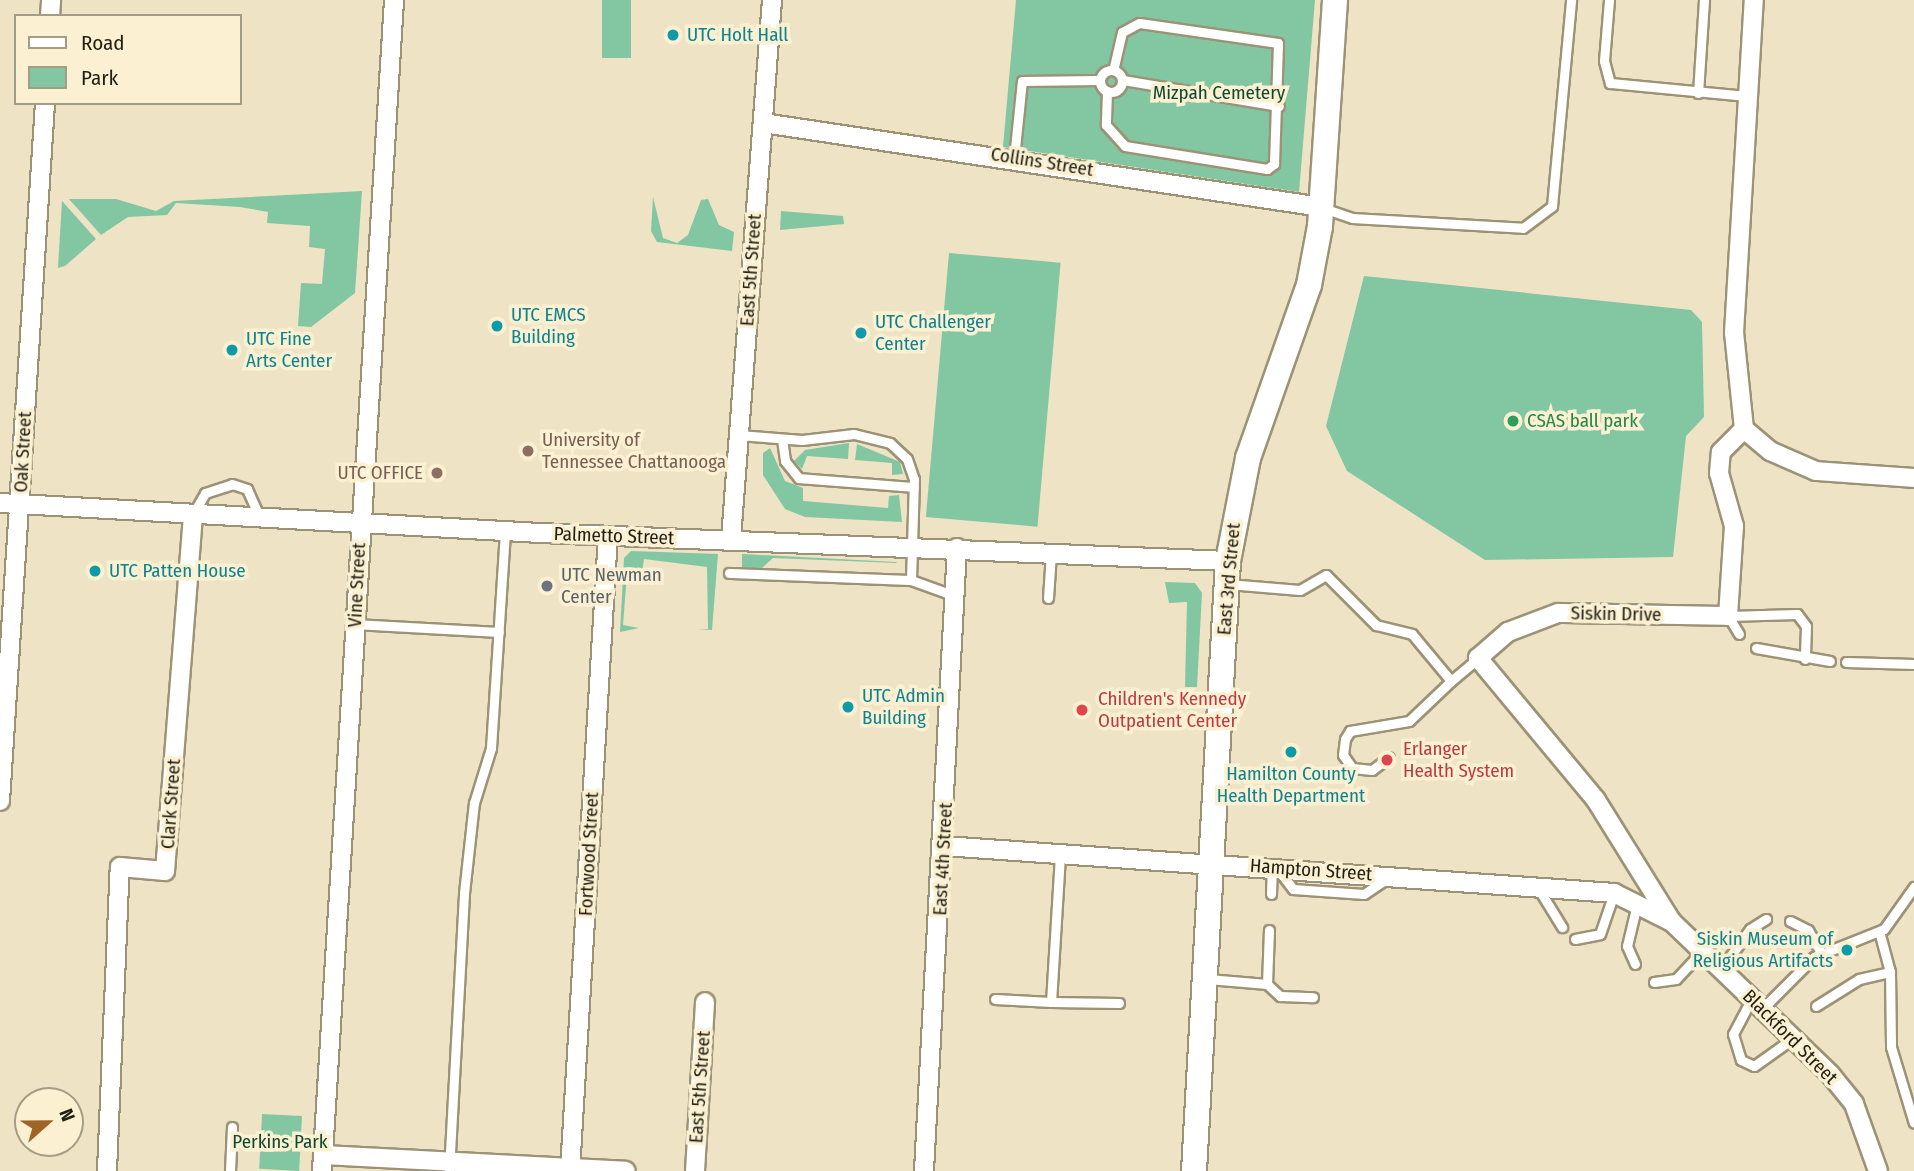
<!DOCTYPE html>
<html>
<head>
<meta charset="utf-8">
<style>
  body { margin:0 }
  #map { position:relative; width:1914px; height:1171px; overflow:hidden; background:#eee3c5; font-family:"Fira Sans Condensed",sans-serif }
  div>[style] { position:absolute }
  .green>* { inset:0; background:#82c6a2; transform-origin:0 0 }
  .roads { filter:drop-shadow(2px 0 #9c9276) drop-shadow(-2px 0 #9c9276) drop-shadow(0 2px #9c9276) drop-shadow(0 -2px #9c9276) }
  .lane>* { height:9px; margin:-4.5px; padding:0 4.5px; transform-origin:4.5px; border-radius:4.5px; background:#fff }
  .lane>.ring { margin:-4.5px; padding:0; box-sizing:content-box; background:none; border:9px solid #fff; border-radius:50% }
  .street>* { height:18px; margin:-9px; padding:0 9px; transform-origin:9px; border-radius:9px; background:#fff }
  .secondary>* { height:24px; margin:-12px; padding:0 12px; transform-origin:12px; border-radius:12px; background:#fff }
  .dots>* { width:19px; height:19px; translate:-50% -50%; box-sizing:border-box; border:4px solid #fbf1d2; border-radius:50% }
  span { translate:-50% -50%; white-space:nowrap; text-align:center; line-height:1.15; -webkit-text-stroke:7px #fbf1d2; paint-order:stroke }
  .culture-label { font-size:19px; color:#0d838f }
  .left { translate:0 -50%; text-align:left }
  .right { translate:-100% -50%; text-align:right }
  .park-label { font-size:19px; color:#0e482f }
  .street-label { font-size:19px; color:#211e13 }
  .leisure-label { font-size:19px; color:#27864d }
  .education-label { font-size:19px; color:#785e54 }
  .worship-label { font-size:19px; color:#5b616d }
  .health-label { font-size:19px; color:#be3a42 }
  .legend { position:absolute; left:14px; top:14px; width:228px; height:91px; box-sizing:border-box; background:#fbf1d2; border:2px solid #a49d86; margin:0; padding:9px 12px; list-style:none; font-size:21px; color:#211e13 }
  .legend li { display:flex; align-items:center; gap:14px; height:35px }
  .legend b { width:35px; border:2px solid #a49d86 }
  .north { position:absolute; left:14px; top:1087px; width:70px; height:70px; box-sizing:border-box; background:#fbf1d2; border:2px solid #a49d86; border-radius:50%; rotate:69deg; font-size:19px; font-weight:700; line-height:28px; text-align:center; color:#211e13 }
  .north::after { content:''; display:block; margin:auto; width:24px; height:32px; background:#a06426; clip-path:polygon(50% 0,100% 100%,50% 72%,0 100%) }
</style>
</head>
<body>
<div id="map">
  <div class="green">
    <div style="left:602px;top:0;width:29px;height:58px"></div>
    <div style="clip-path:polygon(1016px 0,1315px 0,1299px 192px,1003px 147px)"></div>
    <div style="clip-path:polygon(362px 191px,355px 293px,311px 327px,298px 326px,301px 283px,322px 284px,325px 249px,309px 247px,310px 226px,267px 223px,268px 212px,240px 207px,176px 203px,167px 215px,128px 217px,101px 235px,69px 199px,116px 199px,156px 211px,174px 201px)"></div>
    <div style="clip-path:polygon(653px 197px,663px 238px,677px 243px,688px 235px,701px 200px,708px 199px,719px 225px,734px 232px,732px 251px,657px 242px,651px 231px)"></div>
    <div style="clip-path:polygon(62px 201px,96px 239px,65px 266px,58px 268px)"></div>
    <div style="clip-path:polygon(781px 211px,843px 216px,844px 224px,780px 230px)"></div>
    <div style="left:949px;top:253px;width:112px;height:265px;rotate:5deg"></div>
    <div style="clip-path:polygon(1364px 276px,1691px 310px,1702px 322px,1704px 417px,1686px 436px,1673px 557px,1485px 560px,1347px 471px,1326px 426px)"></div>
    <div style="clip-path:polygon(849px 443px,848px 459px,807px 456px,802px 469px,794px 461px,805px 450px)"></div>
    <div style="clip-path:polygon(857px 444px,900px 462px,903px 474px,892px 475px,892px 463px,855px 460px)"></div>
    <div style="clip-path:polygon(770px 448px,785px 481px,803px 488px,803px 501px,888px 508px,889px 496px,899px 495px,902px 522px,805px 517px,785px 509px,763px 475px,763px 453px)"></div>
    <div style="clip-path:polygon(631px 551px,718px 554px,712px 630px,698px 629px,708px 629px,707px 567px,644px 559px,642px 572px,627px 573px,623px 625px,639px 628px,620px 632px,624px 558px)"></div>
    <div style="clip-path:polygon(742px 554px,896px 562px,897px 563px,773px 558px,761px 569px,742px 567px)"></div>
    <div style="clip-path:polygon(1165px 582px,1195px 583px,1202px 593px,1197px 687px,1185px 687px,1187px 602px,1169px 603px)"></div>
    <div style="left:302px;top:1116px;width:55px;height:40px;rotate:93deg"></div>
  </div>
  <div class="roads">
    <div class="lane">
      <div style="left:1609px;top:0;width:61px;rotate:94.7deg"></div>
      <div style="left:1604px;top:61px;width:23px;rotate:75deg"></div>
      <div style="left:1610px;top:83px;width:138px;rotate:5.4deg"></div>
      <div class="ring" style="left:1100px;top:70px;width:13px;height:13px"></div>
      <div style="left:1123px;top:80px;width:158px;rotate:9.5deg"></div>
      <div style="left:1107px;top:91px;width:34px;rotate:92deg"></div>
      <div style="left:1106px;top:125px;width:28px;rotate:48deg"></div>
      <div style="left:1125px;top:146px;width:144px;rotate:9.2deg"></div>
      <div style="left:1267px;top:169px;width:9px;rotate:-36deg"></div>
      <div style="left:1274px;top:164px;width:121px;rotate:-88.1deg"></div>
      <div style="left:1278px;top:43px;width:140px;rotate:-171.8deg"></div>
      <div style="left:1139px;top:23px;width:19px;rotate:152deg"></div>
      <div style="left:1122px;top:32px;width:39px;rotate:103deg"></div>
      <div style="left:1698px;top:93px;width:93px;rotate:-86.3deg"></div>
      <div style="left:1014px;top:158px;width:77px;rotate:-84.1deg"></div>
      <div style="left:1022px;top:81px;width:77px;rotate:-0.7deg"></div>
      <div style="left:1323px;top:208px;width:31px;rotate:19deg"></div>
      <div style="left:1352px;top:218px;width:171px;rotate:3.3deg"></div>
      <div style="left:1523px;top:228px;width:36px;rotate:-37deg"></div>
      <div style="left:1552px;top:206px;width:207px;rotate:-84.7deg"></div>
      <div style="left:739px;top:435px;width:63px;rotate:4.5deg"></div>
      <div style="left:802px;top:440px;width:52px;rotate:-6.6deg"></div>
      <div style="left:854px;top:434px;width:37px;rotate:14deg"></div>
      <div style="left:890px;top:443px;width:23px;rotate:43deg"></div>
      <div style="left:907px;top:459px;width:21px;rotate:71deg"></div>
      <div style="left:914px;top:479px;width:101px;rotate:91.7deg"></div>
      <div style="left:911px;top:580px;width:47px;rotate:20deg"></div>
      <div style="left:782px;top:439px;width:22px;rotate:82deg"></div>
      <div style="left:785px;top:461px;width:22px;rotate:51deg"></div>
      <div style="left:799px;top:478px;width:115px;rotate:4.5deg"></div>
      <div style="left:193px;top:514px;width:24px;rotate:-60deg"></div>
      <div style="left:205px;top:493px;width:28px;rotate:-18deg"></div>
      <div style="left:232px;top:484px;width:16px;rotate:18deg"></div>
      <div style="left:247px;top:489px;width:30px;rotate:66deg"></div>
      <div style="left:729px;top:573px;width:182px;rotate:2.2deg"></div>
      <div style="left:1228px;top:584px;width:72px;rotate:4.8deg"></div>
      <div style="left:1300px;top:590px;width:30px;rotate:-30deg"></div>
      <div style="left:1326px;top:575px;width:71px;rotate:45deg"></div>
      <div style="left:1376px;top:625px;width:37px;rotate:14deg"></div>
      <div style="left:1412px;top:634px;width:61px;rotate:50.3deg"></div>
      <div style="left:1451px;top:681px;width:58px;rotate:136.4deg"></div>
      <div style="left:1409px;top:721px;width:60px;rotate:170.4deg"></div>
      <div style="left:1350px;top:731px;width:9px;rotate:122deg"></div>
      <div style="left:1345px;top:739px;width:16px;rotate:97deg"></div>
      <div style="left:1343px;top:755px;width:16px;rotate:55deg"></div>
      <div style="left:1352px;top:768px;width:20px;rotate:6deg"></div>
      <div style="left:1372px;top:770px;width:21px;rotate:-37deg"></div>
      <div style="left:1048px;top:598px;width:45px;rotate:-86.2deg"></div>
      <div style="left:354px;top:624px;width:145px;rotate:3.2deg"></div>
      <div style="left:1739px;top:634px;width:21px;rotate:-121deg"></div>
      <div style="left:1728px;top:616px;width:69px;rotate:-1.7deg"></div>
      <div style="left:1797px;top:614px;width:15px;rotate:53deg"></div>
      <div style="left:1806px;top:626px;width:33px;rotate:92deg"></div>
      <div style="left:1756px;top:648px;width:75px;rotate:10deg"></div>
      <div style="left:1846px;top:662px;width:68px;rotate:1.7deg"></div>
      <div style="left:1451px;top:681px;width:35px;rotate:-40deg"></div>
      <div style="left:1060px;top:855px;width:147px;rotate:93.5deg"></div>
      <div style="left:1051px;top:1002px;width:68px;rotate:0.8deg"></div>
      <div style="left:1279px;top:871px;width:23px;rotate:52deg"></div>
      <div style="left:1293px;top:889px;width:71px;rotate:4deg"></div>
      <div style="left:1364px;top:894px;width:25px;rotate:-34deg"></div>
      <div style="left:1538px;top:888px;width:46px;rotate:58.4deg"></div>
      <div style="left:1271px;top:894px;width:26px;rotate:-88deg"></div>
      <div style="left:1790px;top:921px;width:20px;rotate:27deg"></div>
      <div style="left:1808px;top:930px;width:28px;rotate:60deg"></div>
      <div style="left:1575px;top:939px;width:25px;rotate:-11deg"></div>
      <div style="left:1600px;top:934px;width:43px;rotate:-71.1deg"></div>
      <div style="left:1635px;top:964px;width:20px;rotate:-114deg"></div>
      <div style="left:1627px;top:946px;width:43px;rotate:-76.6deg"></div>
      <div style="left:1721px;top:969px;width:49px;rotate:-54.1deg"></div>
      <div style="left:1750px;top:929px;width:19px;rotate:-32deg"></div>
      <div style="left:1890px;top:972px;width:75px;rotate:89.2deg"></div>
      <div style="left:1891px;top:1047px;width:79px;rotate:73.2deg"></div>
      <div style="left:1208px;top:979px;width:59px;rotate:4.8deg"></div>
      <div style="left:1267px;top:984px;width:18px;rotate:43deg"></div>
      <div style="left:1280px;top:996px;width:33px;rotate:2deg"></div>
      <div style="left:1654px;top:982px;width:22px;rotate:-8deg"></div>
      <div style="left:1676px;top:979px;width:38px;rotate:-47deg"></div>
      <div style="left:1267px;top:984px;width:54px;rotate:-87.9deg"></div>
      <div style="left:1752px;top:998px;width:41px;rotate:117.8deg"></div>
      <div style="left:1733px;top:1034px;width:27px;rotate:73deg"></div>
      <div style="left:1741px;top:1060px;width:14px;rotate:25deg"></div>
      <div style="left:1754px;top:1066px;width:47px;rotate:-35.4deg"></div>
      <div style="left:995px;top:999px;width:56px;rotate:3.1deg"></div>
      <div style="left:1816px;top:1006px;width:51px;rotate:-32.1deg"></div>
      <div style="left:1859px;top:979px;width:32px;rotate:-13deg"></div>
      <div style="left:1890px;top:972px;width:42px;rotate:-105deg"></div>
      <div style="left:1762px;top:1009px;width:74px;rotate:-45deg"></div>
      <div style="left:1814px;top:957px;width:75px;rotate:-21.8deg"></div>
      <div style="left:1884px;top:929px;width:52px;rotate:-54.5deg"></div>
      <div style="left:230px;top:1171px;width:44px;rotate:-87.4deg"></div>
      <div style="left:449px;top:1171px;width:278px;rotate:-86.9deg"></div>
      <div style="left:464px;top:893px;width:91px;rotate:-83.7deg"></div>
      <div style="left:474px;top:803px;width:58px;rotate:-72.8deg"></div>
      <div style="left:491px;top:748px;width:217px;rotate:-86.3deg"></div>
    </div>
    <div class="street">
      <div style="left:50px;top:16px;width:16px;rotate:-86deg"></div>
      <div style="left:763px;top:123px;width:564px;rotate:8.56deg"></div>
      <div style="left:1744px;top:429px;width:97px;rotate:-95.9deg"></div>
      <div style="left:1734px;top:333px;width:334px;rotate:-86.6deg"></div>
      <div style="left:0;top:503px;width:541px;rotate:3.18deg"></div>
      <div style="left:540px;top:533px;width:689px;rotate:2.33deg"></div>
      <div style="left:731px;top:539px;width:541px;rotate:-85.65deg"></div>
      <div style="left:0;top:801px;width:699px;rotate:-86.31deg"></div>
      <div style="left:944px;top:846px;width:672px;rotate:4.01deg"></div>
      <div style="left:1614px;top:893px;width:65px;rotate:26.6deg"></div>
      <div style="left:1672px;top:922px;width:219px;rotate:43.9deg"></div>
      <div style="left:1830px;top:1074px;width:38px;rotate:51deg"></div>
      <div style="left:1854px;top:1104px;width:71px;rotate:70.3deg"></div>
      <div style="left:1670px;top:919px;width:140px;rotate:-121.9deg"></div>
      <div style="left:1596px;top:800px;width:185px;rotate:-129.7deg"></div>
      <div style="left:1478px;top:658px;width:40px;rotate:-41deg"></div>
      <div style="left:1508px;top:632px;width:53px;rotate:-20.8deg"></div>
      <div style="left:1558px;top:613px;width:170px;rotate:1deg"></div>
      <div style="left:1728px;top:616px;width:90px;rotate:-86.2deg"></div>
      <div style="left:1734px;top:526px;width:55px;rotate:-105.8deg"></div>
      <div style="left:1719px;top:473px;width:21px;rotate:-85deg"></div>
      <div style="left:1721px;top:452px;width:33px;rotate:-45deg"></div>
      <div style="left:1744px;top:429px;width:34px;rotate:40deg"></div>
      <div style="left:1770px;top:451px;width:50px;rotate:23.5deg"></div>
      <div style="left:1816px;top:471px;width:98px;rotate:4.1deg"></div>
      <div style="left:323px;top:1155px;width:303px;rotate:3deg"></div>
      <div style="left:107px;top:1171px;width:304px;rotate:-87.6deg"></div>
      <div style="left:120px;top:867px;width:45px;rotate:5.1deg"></div>
      <div style="left:165px;top:871px;width:358px;rotate:-85.5deg"></div>
      <div style="left:322px;top:1171px;width:1173px;rotate:-86.48deg"></div>
      <div style="left:570px;top:1171px;width:636px;rotate:-86.58deg"></div>
      <div style="left:695px;top:1171px;width:169px;rotate:-86.6deg"></div>
      <div style="left:924px;top:1171px;width:624px;rotate:-86.97deg"></div>
    </div>
    <div class="secondary">
      <div style="left:1194px;top:1171px;width:611px;rotate:-86.81deg"></div>
      <div style="left:1228px;top:561px;width:105px;rotate:-79deg"></div>
      <div style="left:1248px;top:458px;width:183px;rotate:-70.6deg"></div>
      <div style="left:1309px;top:285px;width:60px;rotate:-79.4deg"></div>
      <div style="left:1320px;top:226px;width:226px;rotate:-86.2deg"></div>
    </div>
  </div>
  <div class="dots">
    <div style="left:673px;top:35px;background:#0f9aa8"></div>
    <div style="left:497px;top:326px;background:#0f9aa8"></div>
    <div style="left:861px;top:333px;background:#0f9aa8"></div>
    <div style="left:232px;top:350px;background:#0f9aa8"></div>
    <div style="left:1513px;top:421px;background:#2e9e5b"></div>
    <div style="left:528px;top:451px;background:#8d6e63"></div>
    <div style="left:437px;top:473px;background:#8d6e63"></div>
    <div style="left:95px;top:571px;background:#0f9aa8"></div>
    <div style="left:547px;top:586px;background:#6b7280"></div>
    <div style="left:848px;top:707px;background:#0f9aa8"></div>
    <div style="left:1082px;top:710px;background:#e0444e"></div>
    <div style="left:1291px;top:752px;background:#0f9aa8"></div>
    <div style="left:1387px;top:760px;background:#e0444e"></div>
    <div style="left:1847px;top:950px;background:#0f9aa8"></div>
  </div>
  <div class="culture-label">
    <span class="left" style="left:687px;top:35px">UTC Holt Hall</span>
    <span class="left" style="left:511px;top:326px">UTC EMCS<br>Building</span>
    <span class="left" style="left:875px;top:333px">UTC Challenger<br>Center</span>
    <span class="left" style="left:246px;top:350px">UTC Fine<br>Arts Center</span>
    <span class="left" style="left:109px;top:571px">UTC Patten House</span>
    <span class="left" style="left:862px;top:707px">UTC Admin<br>Building</span>
    <span style="left:1291px;top:785px">Hamilton County<br>Health Department</span>
    <span class="right" style="left:1833px;top:950px">Siskin Museum of<br>Religious Artifacts</span>
  </div>
  <div class="park-label">
    <span style="left:1219px;top:93px">Mizpah Cemetery</span>
    <span style="left:280px;top:1142px">Perkins Park</span>
  </div>
  <div class="street-label">
    <span style="left:1042px;top:162px;rotate:9deg">Collins Street</span>
    <span style="left:751px;top:270px;rotate:-86deg">East 5th Street</span>
    <span style="left:23px;top:452px;rotate:-87deg">Oak Street</span>
    <span style="left:614px;top:536px;rotate:2deg">Palmetto Street</span>
    <span style="left:1229px;top:579px;rotate:-85deg">East 3rd Street</span>
    <span style="left:357px;top:585px;rotate:-87deg">Vine Street</span>
    <span style="left:1616px;top:614px;rotate:1deg">Siskin Drive</span>
    <span style="left:171px;top:804px;rotate:-86deg">Clark Street</span>
    <span style="left:589px;top:854px;rotate:-87deg">Fortwood Street</span>
    <span style="left:943px;top:859px;rotate:-87deg">East 4th Street</span>
    <span style="left:1311px;top:870px;rotate:4deg">Hampton Street</span>
    <span style="left:1790px;top:1037px;rotate:45deg">Blackford Street</span>
    <span style="left:700px;top:1087px;rotate:-86deg">East 5th Street</span>
  </div>
  <div class="leisure-label">
    <span class="left" style="left:1527px;top:421px">CSAS ball park</span>
  </div>
  <div class="education-label">
    <span class="left" style="left:542px;top:451px">University of<br>Tennessee Chattanooga</span>
    <span class="right" style="left:423px;top:473px">UTC OFFICE</span>
  </div>
  <div class="worship-label">
    <span class="left" style="left:561px;top:586px">UTC Newman<br>Center</span>
  </div>
  <div class="health-label">
    <span class="left" style="left:1098px;top:710px">Children's Kennedy<br>Outpatient Center</span>
    <span class="left" style="left:1403px;top:760px">Erlanger<br>Health System</span>
  </div>
  <ul class="legend">
  <li><b style="height:9px;background:#fff"></b>Road</li>
  <li><b style="height:19px;background:#82c6a2"></b>Park</li>
  </ul>
  <div class="north">N</div>
</div>
</body>
</html>
